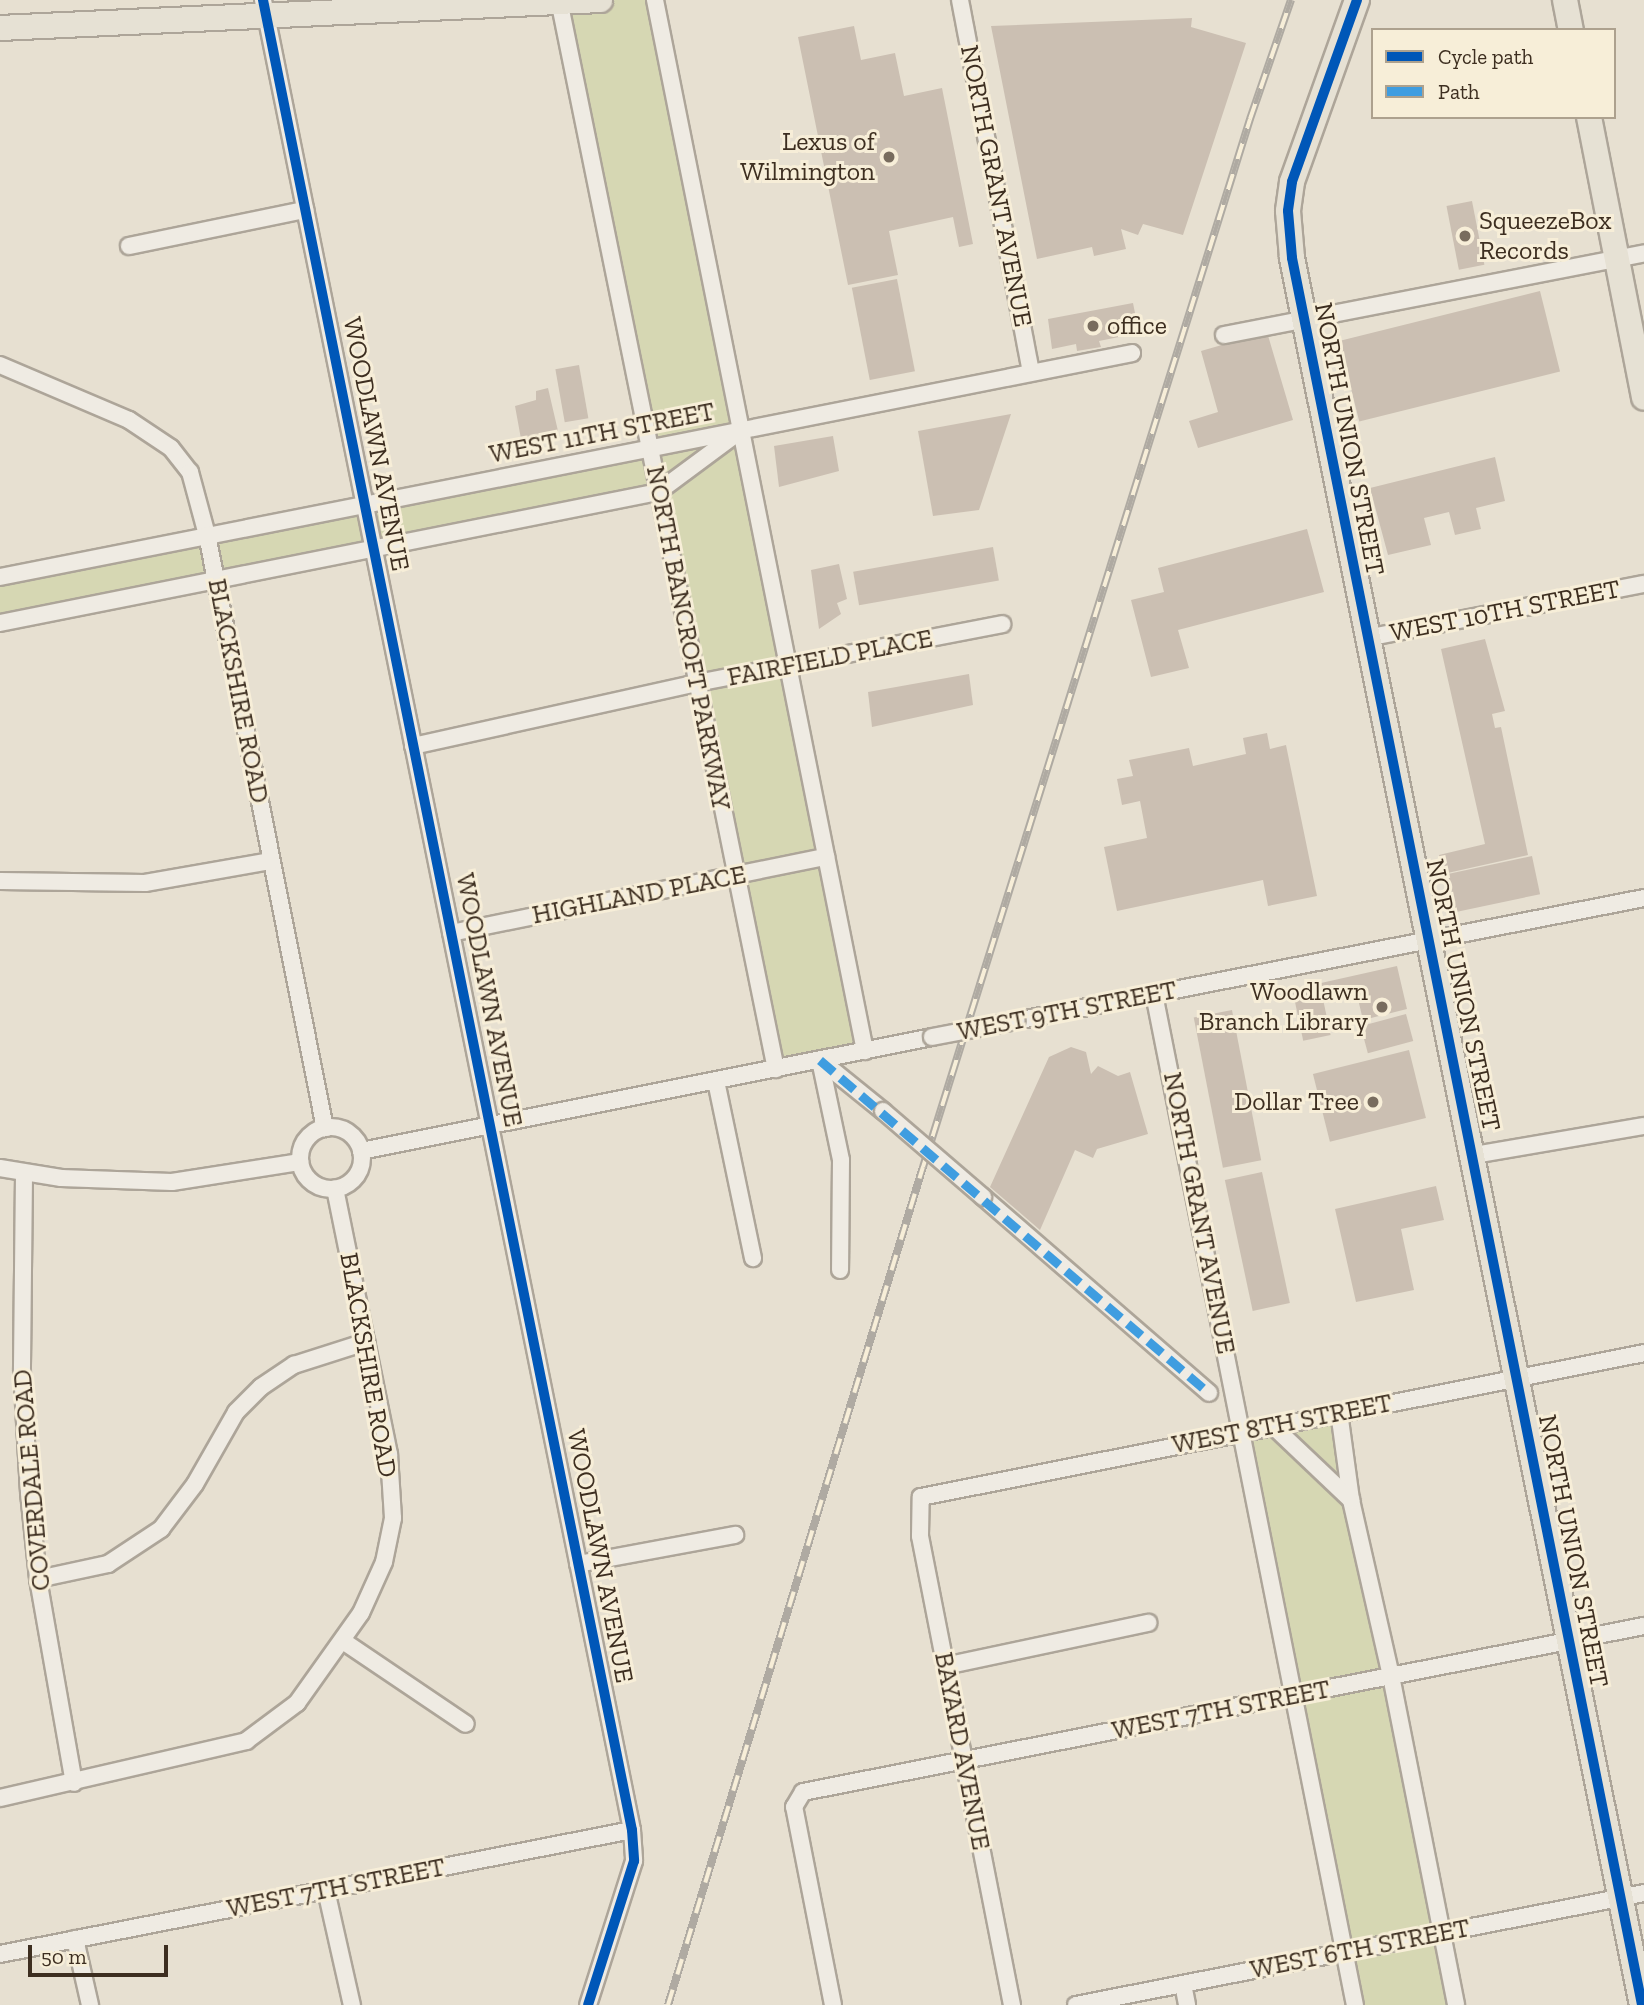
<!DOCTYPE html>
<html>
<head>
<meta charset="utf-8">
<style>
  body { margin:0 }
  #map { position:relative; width:1644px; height:2005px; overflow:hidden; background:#e7e0d1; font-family:"Zilla Slab",serif }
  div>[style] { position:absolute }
  .green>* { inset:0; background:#d6d7b3; transform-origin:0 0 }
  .building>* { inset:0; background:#cbbfb2; transform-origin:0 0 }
  .roads { filter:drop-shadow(2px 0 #ada599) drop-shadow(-2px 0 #ada599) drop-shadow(0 2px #ada599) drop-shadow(0 -2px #ada599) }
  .street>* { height:16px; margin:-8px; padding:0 8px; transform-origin:8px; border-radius:8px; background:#efebe3 }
  .street>.ring { margin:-8px; padding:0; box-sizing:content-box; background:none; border:16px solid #efebe3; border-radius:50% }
  .primary>* { height:24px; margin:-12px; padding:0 12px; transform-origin:12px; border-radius:12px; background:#e6e1d4 }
  .rail>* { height:8px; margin-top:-4px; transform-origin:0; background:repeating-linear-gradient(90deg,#f7eed8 0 16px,#afaaa2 0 32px); box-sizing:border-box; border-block:2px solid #afaaa2 }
  .bridges { filter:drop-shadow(2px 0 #ada599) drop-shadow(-2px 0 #ada599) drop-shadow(0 2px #ada599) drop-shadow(0 -2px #ada599) }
  .street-bridge>* { height:16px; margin:-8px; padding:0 8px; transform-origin:8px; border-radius:8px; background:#efebe3 }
  .quiet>* { height:9px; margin-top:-4.5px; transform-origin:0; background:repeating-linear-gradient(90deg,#3f9de0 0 18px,transparent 0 27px) }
  .cycleway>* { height:10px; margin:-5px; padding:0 5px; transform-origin:5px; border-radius:5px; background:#0057b8 }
  .dots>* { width:19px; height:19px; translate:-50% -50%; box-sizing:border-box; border:4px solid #f7eed8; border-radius:50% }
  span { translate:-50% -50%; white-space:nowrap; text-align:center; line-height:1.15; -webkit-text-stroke:6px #f7eed8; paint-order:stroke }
  .poi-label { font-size:26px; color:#3d2e20 }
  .right { translate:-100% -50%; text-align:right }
  .left { translate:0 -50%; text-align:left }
  .street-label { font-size:26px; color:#3d2e20 }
  .legend { position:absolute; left:1371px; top:28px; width:245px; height:91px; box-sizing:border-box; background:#f7eed8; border:2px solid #ada18e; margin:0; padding:9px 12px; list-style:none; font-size:21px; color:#3d2e20 }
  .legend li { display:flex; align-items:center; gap:14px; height:35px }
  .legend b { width:35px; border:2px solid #ada18e }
  .scale { position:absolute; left:28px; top:1945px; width:140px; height:32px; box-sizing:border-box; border:4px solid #3d2e20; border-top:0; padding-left:9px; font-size:21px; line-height:24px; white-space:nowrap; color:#3d2e20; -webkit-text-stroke:5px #f7eed8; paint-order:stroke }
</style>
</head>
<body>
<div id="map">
  <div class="green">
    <div style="clip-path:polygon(559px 0,655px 0,865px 1051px,776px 1069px,658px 493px,0 623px,0 577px,649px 445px)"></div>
    <div style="left:1339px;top:1412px;width:604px;height:98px;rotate:79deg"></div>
  </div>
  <div class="building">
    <div style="clip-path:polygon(1192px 18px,1191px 27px,1246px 43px,1183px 235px,1143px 224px,1138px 235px,1121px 229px,1126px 249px,1094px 256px,1092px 247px,1037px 259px,991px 26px)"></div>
    <div style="clip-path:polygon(854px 26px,861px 60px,895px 53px,904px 96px,942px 88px,973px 244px,959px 247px,953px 217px,889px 231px,898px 275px,848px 285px,798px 37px)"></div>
    <div style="left:1472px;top:201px;width:65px;height:26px;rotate:79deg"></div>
    <div style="left:897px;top:279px;width:94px;height:46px;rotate:79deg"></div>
    <div style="left:1540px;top:291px;width:83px;height:207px;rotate:76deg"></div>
    <div style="clip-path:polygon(1133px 303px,1139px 333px,1099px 341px,1101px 347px,1077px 351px,1076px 344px,1052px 349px,1048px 319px)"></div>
    <div style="clip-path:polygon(1267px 332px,1293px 420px,1198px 448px,1189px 421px,1218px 412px,1201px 351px)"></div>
    <div style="left:579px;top:365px;width:54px;height:24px;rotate:80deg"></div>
    <div style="clip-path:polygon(548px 388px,558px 431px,521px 439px,515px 406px,536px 400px,536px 391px)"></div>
    <div style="clip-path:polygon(1011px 414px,979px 510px,933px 516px,918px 431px)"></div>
    <div style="clip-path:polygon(833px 436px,839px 471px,779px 487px,774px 446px)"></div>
    <div style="clip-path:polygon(1495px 457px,1505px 501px,1476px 508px,1481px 529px,1455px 535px,1449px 512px,1424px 518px,1431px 545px,1388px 555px,1370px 488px)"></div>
    <div style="clip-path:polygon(1307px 529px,1324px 592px,1178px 630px,1189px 668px,1151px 677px,1131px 600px,1164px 592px,1158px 568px)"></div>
    <div style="left:993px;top:547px;width:34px;height:142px;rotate:80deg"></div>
    <div style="clip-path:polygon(839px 564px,847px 599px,837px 603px,841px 614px,819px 629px,811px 570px)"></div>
    <div style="clip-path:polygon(1485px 639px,1505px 711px,1492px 714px,1495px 728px,1501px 727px,1528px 855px,1443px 874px,1439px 855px,1485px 844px,1441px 649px)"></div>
    <div style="clip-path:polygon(969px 674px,973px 705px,872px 727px,868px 692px)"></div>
    <div style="clip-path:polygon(1267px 733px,1270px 749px,1286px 745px,1317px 896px,1268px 906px,1263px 880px,1117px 911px,1104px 847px,1147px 838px,1140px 801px,1122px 805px,1117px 779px,1133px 776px,1129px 760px,1189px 748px,1193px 766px,1246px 754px,1243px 738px)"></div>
    <div style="left:1532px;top:856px;width:39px;height:86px;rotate:78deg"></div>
    <div style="clip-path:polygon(1397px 966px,1407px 1009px,1363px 1020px,1357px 995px,1324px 1001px,1321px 983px)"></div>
    <div style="left:1320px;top:985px;width:51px;height:28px;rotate:78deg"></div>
    <div style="left:1232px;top:1010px;width:153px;height:39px;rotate:79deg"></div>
    <div style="left:1406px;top:1014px;width:28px;height:47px;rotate:75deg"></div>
    <div style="clip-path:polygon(1071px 1047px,1086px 1052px,1091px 1074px,1098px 1066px,1118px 1076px,1130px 1072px,1148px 1134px,1097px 1149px,1093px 1158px,1075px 1150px,1040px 1230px,990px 1187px,1049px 1057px)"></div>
    <div style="left:1409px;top:1050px;width:70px;height:99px;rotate:76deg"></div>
    <div style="left:1262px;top:1172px;width:134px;height:38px;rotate:78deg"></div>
    <div style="clip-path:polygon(1436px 1186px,1444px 1220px,1401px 1229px,1414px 1290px,1356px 1302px,1335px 1209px)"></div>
  </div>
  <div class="roads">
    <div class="street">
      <div style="left:263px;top:0;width:1867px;rotate:78.6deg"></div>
      <div style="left:632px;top:1830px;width:31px;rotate:86deg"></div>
      <div style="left:634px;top:1861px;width:151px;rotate:107.7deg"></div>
      <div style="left:559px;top:0;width:1091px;rotate:78.53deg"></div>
      <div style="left:655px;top:0;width:1072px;rotate:78.7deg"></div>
      <div style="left:960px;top:0;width:378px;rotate:79.2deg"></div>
      <div style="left:129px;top:246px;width:180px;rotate:-11.6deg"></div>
      <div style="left:1224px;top:335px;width:428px;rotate:-11deg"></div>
      <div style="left:0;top:365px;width:140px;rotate:23.1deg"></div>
      <div style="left:129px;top:420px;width:50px;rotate:33.7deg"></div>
      <div style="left:171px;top:448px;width:31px;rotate:52deg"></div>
      <div style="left:190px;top:472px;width:65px;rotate:74.9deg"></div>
      <div style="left:207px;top:535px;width:605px;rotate:78.75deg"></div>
      <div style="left:0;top:577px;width:1154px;rotate:-11.19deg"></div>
      <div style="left:0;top:623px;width:671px;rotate:-11.26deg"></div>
      <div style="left:658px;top:492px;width:101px;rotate:-36.5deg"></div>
      <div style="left:1366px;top:638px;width:283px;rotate:-11deg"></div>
      <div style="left:413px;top:746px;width:291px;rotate:-12.5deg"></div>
      <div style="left:697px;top:683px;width:311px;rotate:-10.9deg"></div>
      <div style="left:0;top:881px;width:145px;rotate:0.8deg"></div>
      <div style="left:145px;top:883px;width:128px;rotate:-9.9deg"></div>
      <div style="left:451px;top:933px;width:383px;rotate:-11.5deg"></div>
      <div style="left:1154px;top:994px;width:1031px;rotate:78.76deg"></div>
      <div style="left:1016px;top:1021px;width:640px;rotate:-11.08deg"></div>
      <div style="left:820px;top:1060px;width:102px;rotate:78.1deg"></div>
      <div style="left:841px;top:1160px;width:110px;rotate:90.5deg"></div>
      <div style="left:820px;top:1060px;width:81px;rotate:39deg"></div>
      <div style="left:716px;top:1081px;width:181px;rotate:78.2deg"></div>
      <div class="ring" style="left:300px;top:1127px;width:46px;height:46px"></div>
      <div style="left:361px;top:1151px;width:582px;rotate:-11.29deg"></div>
      <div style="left:1474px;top:1155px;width:172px;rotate:-9.7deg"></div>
      <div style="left:0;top:1168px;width:62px;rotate:9.3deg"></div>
      <div style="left:61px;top:1178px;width:111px;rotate:2.1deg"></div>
      <div style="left:172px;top:1182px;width:130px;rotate:-8.9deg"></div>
      <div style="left:24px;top:1175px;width:196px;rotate:90.6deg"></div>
      <div style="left:22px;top:1371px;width:122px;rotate:86.7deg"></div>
      <div style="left:29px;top:1493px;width:86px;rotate:84deg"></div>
      <div style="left:38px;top:1579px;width:207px;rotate:80deg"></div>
      <div style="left:983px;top:1197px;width:299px;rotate:40.9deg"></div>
      <div style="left:1339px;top:1412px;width:89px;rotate:82.2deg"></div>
      <div style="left:1351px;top:1500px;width:180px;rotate:77.2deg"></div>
      <div style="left:1391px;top:1676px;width:335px;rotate:78.8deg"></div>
      <div style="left:1273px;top:1426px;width:108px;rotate:43.5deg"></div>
      <div style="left:578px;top:1564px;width:160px;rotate:-10.5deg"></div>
      <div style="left:38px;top:1579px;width:72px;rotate:-12.1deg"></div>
      <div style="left:108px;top:1564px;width:64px;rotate:-33.4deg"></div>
      <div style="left:161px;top:1529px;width:56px;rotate:-52.9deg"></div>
      <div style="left:195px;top:1484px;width:83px;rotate:-60.3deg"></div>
      <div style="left:236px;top:1412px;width:35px;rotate:-45deg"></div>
      <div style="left:261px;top:1387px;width:40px;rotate:-34deg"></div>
      <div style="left:294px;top:1365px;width:76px;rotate:-17.7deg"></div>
      <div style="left:343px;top:1641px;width:148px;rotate:34deg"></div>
      <div style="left:945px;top:1666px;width:208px;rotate:-12deg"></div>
      <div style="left:0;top:1798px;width:253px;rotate:-13deg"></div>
      <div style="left:246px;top:1741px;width:64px;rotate:-36.7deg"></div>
      <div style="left:297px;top:1703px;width:110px;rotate:-54.6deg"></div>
      <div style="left:361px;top:1613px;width:56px;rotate:-65.7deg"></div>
      <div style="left:384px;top:1562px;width:45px;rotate:-78.4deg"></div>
      <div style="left:393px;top:1518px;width:64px;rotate:-93.6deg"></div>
      <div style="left:389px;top:1454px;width:271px;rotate:-101.5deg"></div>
      <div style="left:326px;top:1890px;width:118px;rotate:77.3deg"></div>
      <div style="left:75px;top:1939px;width:68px;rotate:77.2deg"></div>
      <div style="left:0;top:1954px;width:644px;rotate:-11.1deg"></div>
      <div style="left:1183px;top:1984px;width:21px;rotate:79deg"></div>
      <div style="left:833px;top:2005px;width:202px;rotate:-101.1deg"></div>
      <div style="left:794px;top:1807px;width:17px;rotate:-59deg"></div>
      <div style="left:803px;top:1792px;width:857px;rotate:-11.17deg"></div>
      <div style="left:1012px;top:2005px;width:478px;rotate:-101.1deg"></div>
      <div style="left:920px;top:1536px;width:39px;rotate:-89deg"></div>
      <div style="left:921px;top:1497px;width:737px;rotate:-11.26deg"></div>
      <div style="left:1076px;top:2005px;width:579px;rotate:-11.15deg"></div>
    </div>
    <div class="primary">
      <div style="left:1357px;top:0;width:193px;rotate:109.7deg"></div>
      <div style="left:1292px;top:182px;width:29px;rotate:98deg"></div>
      <div style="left:1288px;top:211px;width:47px;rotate:85.1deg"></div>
      <div style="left:1292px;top:258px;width:1782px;rotate:78.67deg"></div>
      <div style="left:1565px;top:0;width:31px;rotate:79deg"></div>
      <div style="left:0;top:28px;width:601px;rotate:-2.67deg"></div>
      <div style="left:1589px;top:117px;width:286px;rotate:78.9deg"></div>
    </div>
  </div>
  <div class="rail">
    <div style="left:668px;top:2005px;width:876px;rotate:-73.08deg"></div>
    <div style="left:923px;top:1167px;width:1098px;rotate:-72.67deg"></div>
    <div style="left:1250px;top:119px;width:126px;rotate:-71deg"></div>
  </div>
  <div class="bridges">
    <div class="street-bridge">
      <div style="left:932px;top:1037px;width:86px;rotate:-10.8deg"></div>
      <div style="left:883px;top:1111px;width:132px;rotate:40.7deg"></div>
    </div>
  </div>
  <div class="quiet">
    <div style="left:820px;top:1060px;width:512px;rotate:40.56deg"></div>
  </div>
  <div class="cycleway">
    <div style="left:263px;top:0;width:1867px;rotate:78.6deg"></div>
    <div style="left:632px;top:1830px;width:31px;rotate:86deg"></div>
    <div style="left:634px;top:1861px;width:151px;rotate:107.7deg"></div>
    <div style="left:1357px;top:0;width:193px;rotate:109.7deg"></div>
    <div style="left:1292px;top:182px;width:29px;rotate:98deg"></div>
    <div style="left:1288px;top:211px;width:47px;rotate:85.1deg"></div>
    <div style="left:1292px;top:258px;width:1782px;rotate:78.67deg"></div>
  </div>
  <div class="dots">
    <div style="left:889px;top:157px;background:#786c5e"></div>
    <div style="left:1465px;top:236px;background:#786c5e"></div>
    <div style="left:1093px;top:326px;background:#786c5e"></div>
    <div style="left:1382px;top:1007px;background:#786c5e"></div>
    <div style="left:1373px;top:1102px;background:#786c5e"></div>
  </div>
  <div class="poi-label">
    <span class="right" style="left:875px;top:157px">Lexus of<br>Wilmington</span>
    <span class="left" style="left:1479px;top:236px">SqueezeBox<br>Records</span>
    <span class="left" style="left:1107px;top:326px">office</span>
    <span class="right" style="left:1368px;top:1007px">Woodlawn<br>Branch Library</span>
    <span class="right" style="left:1359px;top:1102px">Dollar Tree</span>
  </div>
  <div class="street-label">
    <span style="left:996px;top:186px;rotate:79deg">NORTH GRANT AVENUE</span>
    <span style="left:602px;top:433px;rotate:-11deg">WEST 11TH STREET</span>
    <span style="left:1349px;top:439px;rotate:79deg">NORTH UNION STREET</span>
    <span style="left:376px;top:444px;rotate:79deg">WOODLAWN AVENUE</span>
    <span style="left:1505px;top:611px;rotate:-11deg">WEST 10TH STREET</span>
    <span style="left:688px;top:638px;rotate:79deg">NORTH BANCROFT PARKWAY</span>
    <span style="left:830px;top:658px;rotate:-11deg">FAIRFIELD PLACE</span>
    <span style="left:238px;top:691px;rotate:79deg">BLACKSHIRE ROAD</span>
    <span style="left:639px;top:895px;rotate:-11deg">HIGHLAND PLACE</span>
    <span style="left:1463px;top:995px;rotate:78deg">NORTH UNION STREET</span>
    <span style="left:489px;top:1000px;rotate:79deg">WOODLAWN AVENUE</span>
    <span style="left:1067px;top:1011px;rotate:-11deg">WEST 9TH STREET</span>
    <span style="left:1199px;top:1213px;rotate:79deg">NORTH GRANT AVENUE</span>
    <span style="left:368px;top:1365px;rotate:80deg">BLACKSHIRE ROAD</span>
    <span style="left:1282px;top:1424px;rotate:-11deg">WEST 8TH STREET</span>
    <span style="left:32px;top:1480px;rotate:-95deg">COVERDALE ROAD</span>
    <span style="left:1573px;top:1551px;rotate:79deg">NORTH UNION STREET</span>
    <span style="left:600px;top:1556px;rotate:79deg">WOODLAWN AVENUE</span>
    <span style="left:1221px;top:1710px;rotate:-11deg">WEST 7TH STREET</span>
    <span style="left:962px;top:1751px;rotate:79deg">BAYARD AVENUE</span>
    <span style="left:336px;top:1888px;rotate:-11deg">WEST 7TH STREET</span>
    <span style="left:1360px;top:1949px;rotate:-11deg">WEST 6TH STREET</span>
  </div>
  <ul class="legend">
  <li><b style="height:9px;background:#0057b8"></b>Cycle path</li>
  <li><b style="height:9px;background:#3f9de0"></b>Path</li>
  </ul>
  <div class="scale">50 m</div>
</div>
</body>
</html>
